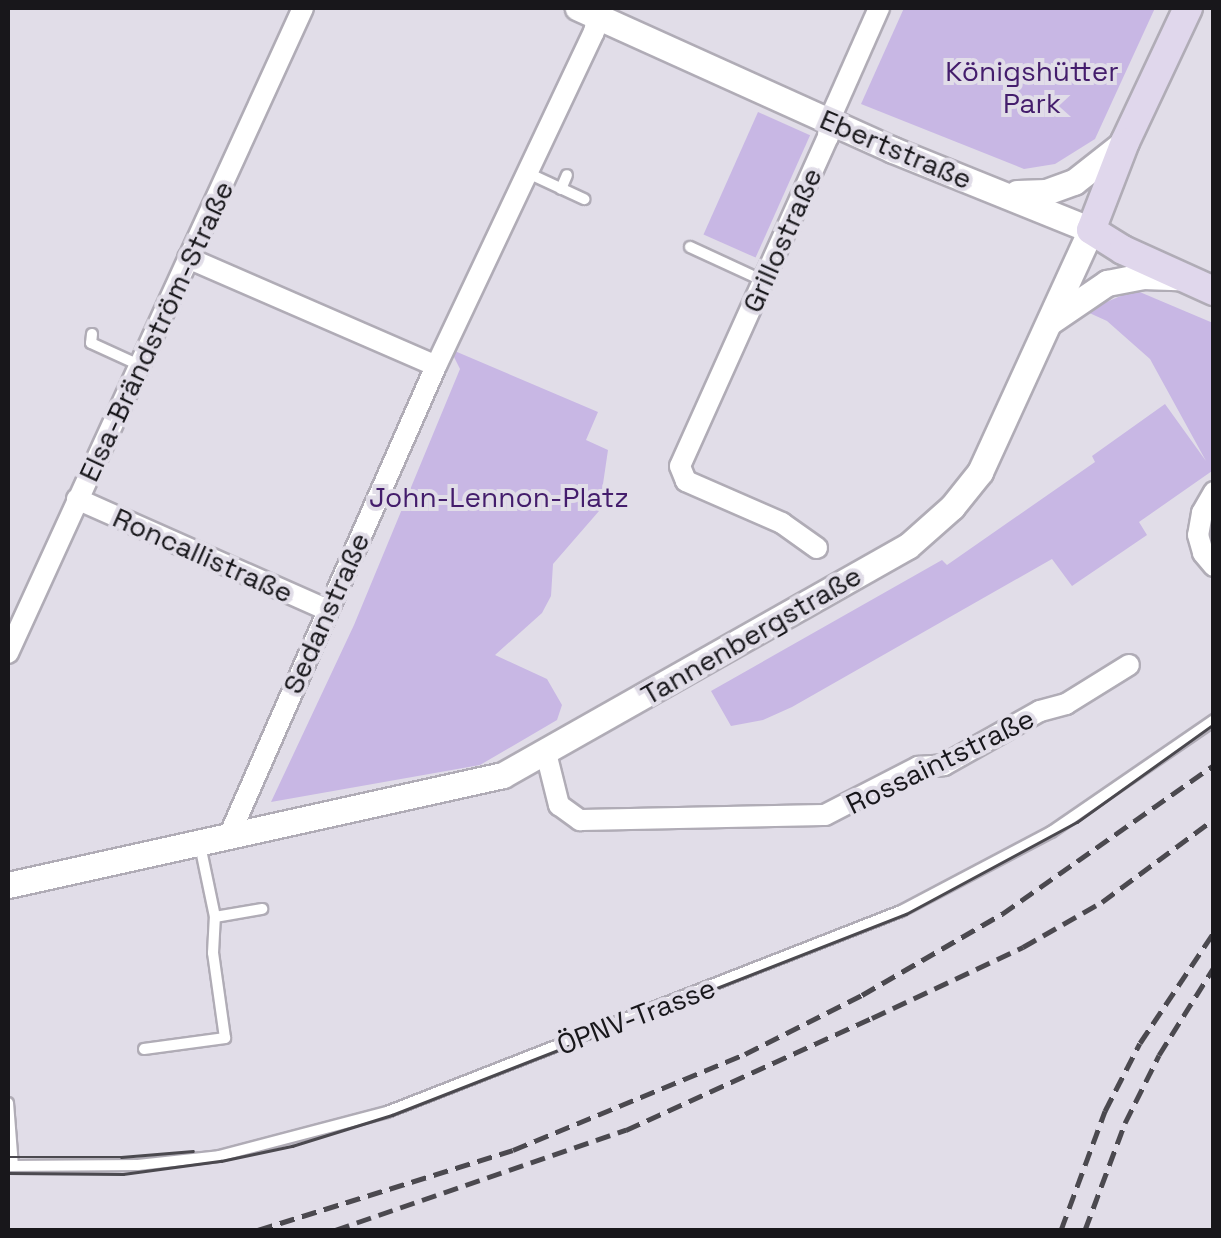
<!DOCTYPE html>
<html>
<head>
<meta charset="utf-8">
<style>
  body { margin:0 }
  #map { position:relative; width:1221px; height:1238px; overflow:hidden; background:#e1dde8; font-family:"Space Grotesk",sans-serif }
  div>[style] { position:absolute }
  .green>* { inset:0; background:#c8b7e4; transform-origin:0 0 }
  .roads { filter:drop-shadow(2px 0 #b0acb6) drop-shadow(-2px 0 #b0acb6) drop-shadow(0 2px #b0acb6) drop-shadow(0 -2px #b0acb6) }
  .service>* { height:10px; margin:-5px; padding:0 5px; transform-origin:5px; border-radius:5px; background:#fff }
  .minor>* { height:20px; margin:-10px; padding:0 10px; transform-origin:10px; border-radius:10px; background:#fff }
  .tertiary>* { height:25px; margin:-12.5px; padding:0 12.5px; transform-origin:12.5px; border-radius:12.5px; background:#fff }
  .secondary>* { height:28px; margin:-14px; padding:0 14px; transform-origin:14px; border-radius:14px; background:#e0d7ec }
  .tram>* { height:2.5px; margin:-1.25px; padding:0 1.25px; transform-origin:1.25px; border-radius:1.25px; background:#4b494f }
  .rail>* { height:5px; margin-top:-2.5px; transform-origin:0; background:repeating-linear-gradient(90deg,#4b494f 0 15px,transparent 0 23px) }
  span { translate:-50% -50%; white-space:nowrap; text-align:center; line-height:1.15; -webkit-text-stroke:8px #e1dde8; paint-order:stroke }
  .park-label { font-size:28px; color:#441d6c }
  .street-label { font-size:28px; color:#18171b }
  .frame { position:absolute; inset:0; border:10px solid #18171b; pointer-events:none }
</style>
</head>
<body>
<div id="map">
  <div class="green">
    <div style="clip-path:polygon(904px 8px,1155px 8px,1095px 139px,1055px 164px,1024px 169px,861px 104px)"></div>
    <div style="left:758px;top:112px;width:57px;height:134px;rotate:24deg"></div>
    <div style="clip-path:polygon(1135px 290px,1213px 323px,1212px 471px,1139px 522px,1147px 535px,1072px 586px,1052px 559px,792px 707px,763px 720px,731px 726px,711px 691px,942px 560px,947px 565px,1095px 462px,1092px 456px,1165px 404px,1206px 461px,1150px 359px,1107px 321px,1085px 311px)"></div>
    <div style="clip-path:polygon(450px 349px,598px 412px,586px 440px,608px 450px,599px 511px,553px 564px,551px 596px,542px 613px,495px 655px,547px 679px,562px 705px,557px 720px,480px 765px,271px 802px,354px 625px,460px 369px)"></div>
  </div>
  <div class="roads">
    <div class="service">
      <div style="left:530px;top:174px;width:60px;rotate:24.8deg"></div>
      <div style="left:561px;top:189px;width:15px;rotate:-67deg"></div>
      <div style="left:690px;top:247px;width:81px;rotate:24.7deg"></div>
      <div style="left:92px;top:334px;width:9px;rotate:96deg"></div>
      <div style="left:91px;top:343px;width:53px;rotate:24.6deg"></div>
      <div style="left:200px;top:845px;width:74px;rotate:78.2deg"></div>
      <div style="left:215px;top:917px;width:48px;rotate:-9.7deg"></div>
      <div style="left:144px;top:1049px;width:82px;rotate:-7.7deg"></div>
      <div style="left:225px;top:1038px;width:86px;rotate:-98deg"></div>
      <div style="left:213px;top:953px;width:36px;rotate:-87deg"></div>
      <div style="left:8px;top:1103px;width:63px;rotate:85.5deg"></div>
      <div style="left:8px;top:1166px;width:130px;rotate:-0.4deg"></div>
      <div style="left:138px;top:1165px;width:81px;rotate:-6.3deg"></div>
      <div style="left:219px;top:1156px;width:174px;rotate:-14.7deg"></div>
      <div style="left:387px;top:1112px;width:552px;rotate:-21.36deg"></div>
      <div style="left:901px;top:911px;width:170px;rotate:-27.8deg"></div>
      <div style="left:1051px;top:832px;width:198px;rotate:-34.5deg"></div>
    </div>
    <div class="minor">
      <div style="left:188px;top:258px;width:270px;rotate:23.5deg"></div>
      <div style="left:1214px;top:492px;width:24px;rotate:120deg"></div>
      <div style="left:1202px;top:513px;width:22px;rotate:100deg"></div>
      <div style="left:1198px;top:535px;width:19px;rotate:74deg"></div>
      <div style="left:1203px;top:553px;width:17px;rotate:50deg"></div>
      <div style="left:77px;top:499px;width:274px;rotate:23.9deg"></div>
      <div style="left:817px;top:548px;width:43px;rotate:-144.5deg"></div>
      <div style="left:782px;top:523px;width:105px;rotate:-156.4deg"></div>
      <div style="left:686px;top:481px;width:16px;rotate:-112deg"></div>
      <div style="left:680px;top:466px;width:361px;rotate:-65.8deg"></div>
      <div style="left:828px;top:137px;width:16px;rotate:-86deg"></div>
      <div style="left:829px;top:121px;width:124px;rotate:-66.1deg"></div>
      <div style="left:8px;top:653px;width:709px;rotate:-65.42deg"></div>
      <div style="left:546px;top:753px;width:54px;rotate:76deg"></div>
      <div style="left:559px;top:805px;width:26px;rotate:36deg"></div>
      <div style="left:580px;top:820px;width:245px;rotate:-1.2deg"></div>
      <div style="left:825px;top:815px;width:105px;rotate:-27.3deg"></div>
      <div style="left:918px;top:767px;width:26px;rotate:-4deg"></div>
      <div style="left:944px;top:765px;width:110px;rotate:-29.4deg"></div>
      <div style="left:1040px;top:711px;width:27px;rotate:-15deg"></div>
      <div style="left:1066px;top:704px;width:74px;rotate:-31.8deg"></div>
      <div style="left:229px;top:836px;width:514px;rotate:-66.23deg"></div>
      <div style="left:436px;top:366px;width:369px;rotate:-64.7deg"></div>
      <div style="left:594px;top:32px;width:25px;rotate:-78deg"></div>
    </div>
    <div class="tertiary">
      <div style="left:1017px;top:193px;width:29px;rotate:-2deg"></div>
      <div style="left:1046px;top:192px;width:30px;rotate:-20deg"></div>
      <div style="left:1074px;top:182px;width:65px;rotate:-38.1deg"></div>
      <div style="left:1051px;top:321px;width:68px;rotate:-34.2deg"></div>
      <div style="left:1107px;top:283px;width:36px;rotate:-11deg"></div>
      <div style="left:1142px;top:276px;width:36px;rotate:2deg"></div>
      <div style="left:8px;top:885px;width:507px;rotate:-12.53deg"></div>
      <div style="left:503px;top:775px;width:465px;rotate:-29.5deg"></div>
      <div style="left:908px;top:546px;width:59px;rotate:-41.6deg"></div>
      <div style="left:952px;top:507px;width:45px;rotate:-51.3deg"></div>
      <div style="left:980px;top:472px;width:266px;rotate:-65.4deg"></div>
      <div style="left:1091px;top:230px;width:214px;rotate:-158deg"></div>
      <div style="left:893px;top:150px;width:346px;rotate:-155.7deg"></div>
    </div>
    <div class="secondary">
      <div style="left:1188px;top:8px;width:148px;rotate:115.2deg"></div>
      <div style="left:1125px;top:142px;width:94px;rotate:111.1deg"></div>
      <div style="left:1091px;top:230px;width:38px;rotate:32deg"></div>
      <div style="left:1123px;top:250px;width:100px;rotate:24.3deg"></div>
    </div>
  </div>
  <div class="tram">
    <div style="left:8px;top:1157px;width:113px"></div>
    <div style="left:121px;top:1157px;width:72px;rotate:-4.8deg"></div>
    <div style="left:8px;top:1173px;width:115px;rotate:0.5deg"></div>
    <div style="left:123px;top:1174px;width:99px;rotate:-7.6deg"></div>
    <div style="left:221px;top:1161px;width:73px;rotate:-11.9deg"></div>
    <div style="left:292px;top:1146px;width:105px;rotate:-17.2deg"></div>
    <div style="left:392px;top:1115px;width:552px;rotate:-21.36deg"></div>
    <div style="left:906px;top:914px;width:194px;rotate:-28.3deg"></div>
    <div style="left:1077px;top:822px;width:168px;rotate:-35.6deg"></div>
  </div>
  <div class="rail">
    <div style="left:258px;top:1230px;width:267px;rotate:-17.4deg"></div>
    <div style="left:513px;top:1150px;width:251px;rotate:-22.5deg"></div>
    <div style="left:745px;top:1054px;width:131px;rotate:-26.8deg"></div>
    <div style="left:862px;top:995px;width:162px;rotate:-30.1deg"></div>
    <div style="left:1002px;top:914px;width:259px;rotate:-35.1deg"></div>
    <div style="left:335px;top:1230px;width:308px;rotate:-19deg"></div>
    <div style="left:626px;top:1130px;width:270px;rotate:-24.5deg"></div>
    <div style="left:872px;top:1018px;width:167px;rotate:-25.2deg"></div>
    <div style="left:1023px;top:947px;width:91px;rotate:-29.7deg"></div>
    <div style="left:1102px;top:902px;width:139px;rotate:-36.5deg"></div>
    <div style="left:1061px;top:1230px;width:127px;rotate:-69.7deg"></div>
    <div style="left:1105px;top:1111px;width:76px;rotate:-62.8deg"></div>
    <div style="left:1140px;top:1043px;width:133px;rotate:-56.3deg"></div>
    <div style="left:1085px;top:1230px;width:114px;rotate:-69.5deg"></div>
    <div style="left:1125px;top:1123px;width:76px;rotate:-63.4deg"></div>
    <div style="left:1159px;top:1055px;width:104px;rotate:-58deg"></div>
  </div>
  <div class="park-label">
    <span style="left:1032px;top:87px">Königshütter<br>Park</span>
    <span style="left:499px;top:497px">John-Lennon-Platz</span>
  </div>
  <div class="street-label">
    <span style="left:896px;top:149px;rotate:23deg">Ebertstraße</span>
    <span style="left:782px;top:240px;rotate:-66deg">Grillostraße</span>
    <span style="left:156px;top:331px;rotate:-65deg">Elsa-Brändström-Straße</span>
    <span style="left:203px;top:555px;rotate:24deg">Roncallistraße</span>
    <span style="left:326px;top:613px;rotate:-66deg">Sedanstraße</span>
    <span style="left:751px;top:635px;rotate:-30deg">Tannenbergstraße</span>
    <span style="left:940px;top:761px;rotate:-26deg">Rossaintstraße</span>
    <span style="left:636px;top:1016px;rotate:-21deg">ÖPNV-Trasse</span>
  </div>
  <div class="frame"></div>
</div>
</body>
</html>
